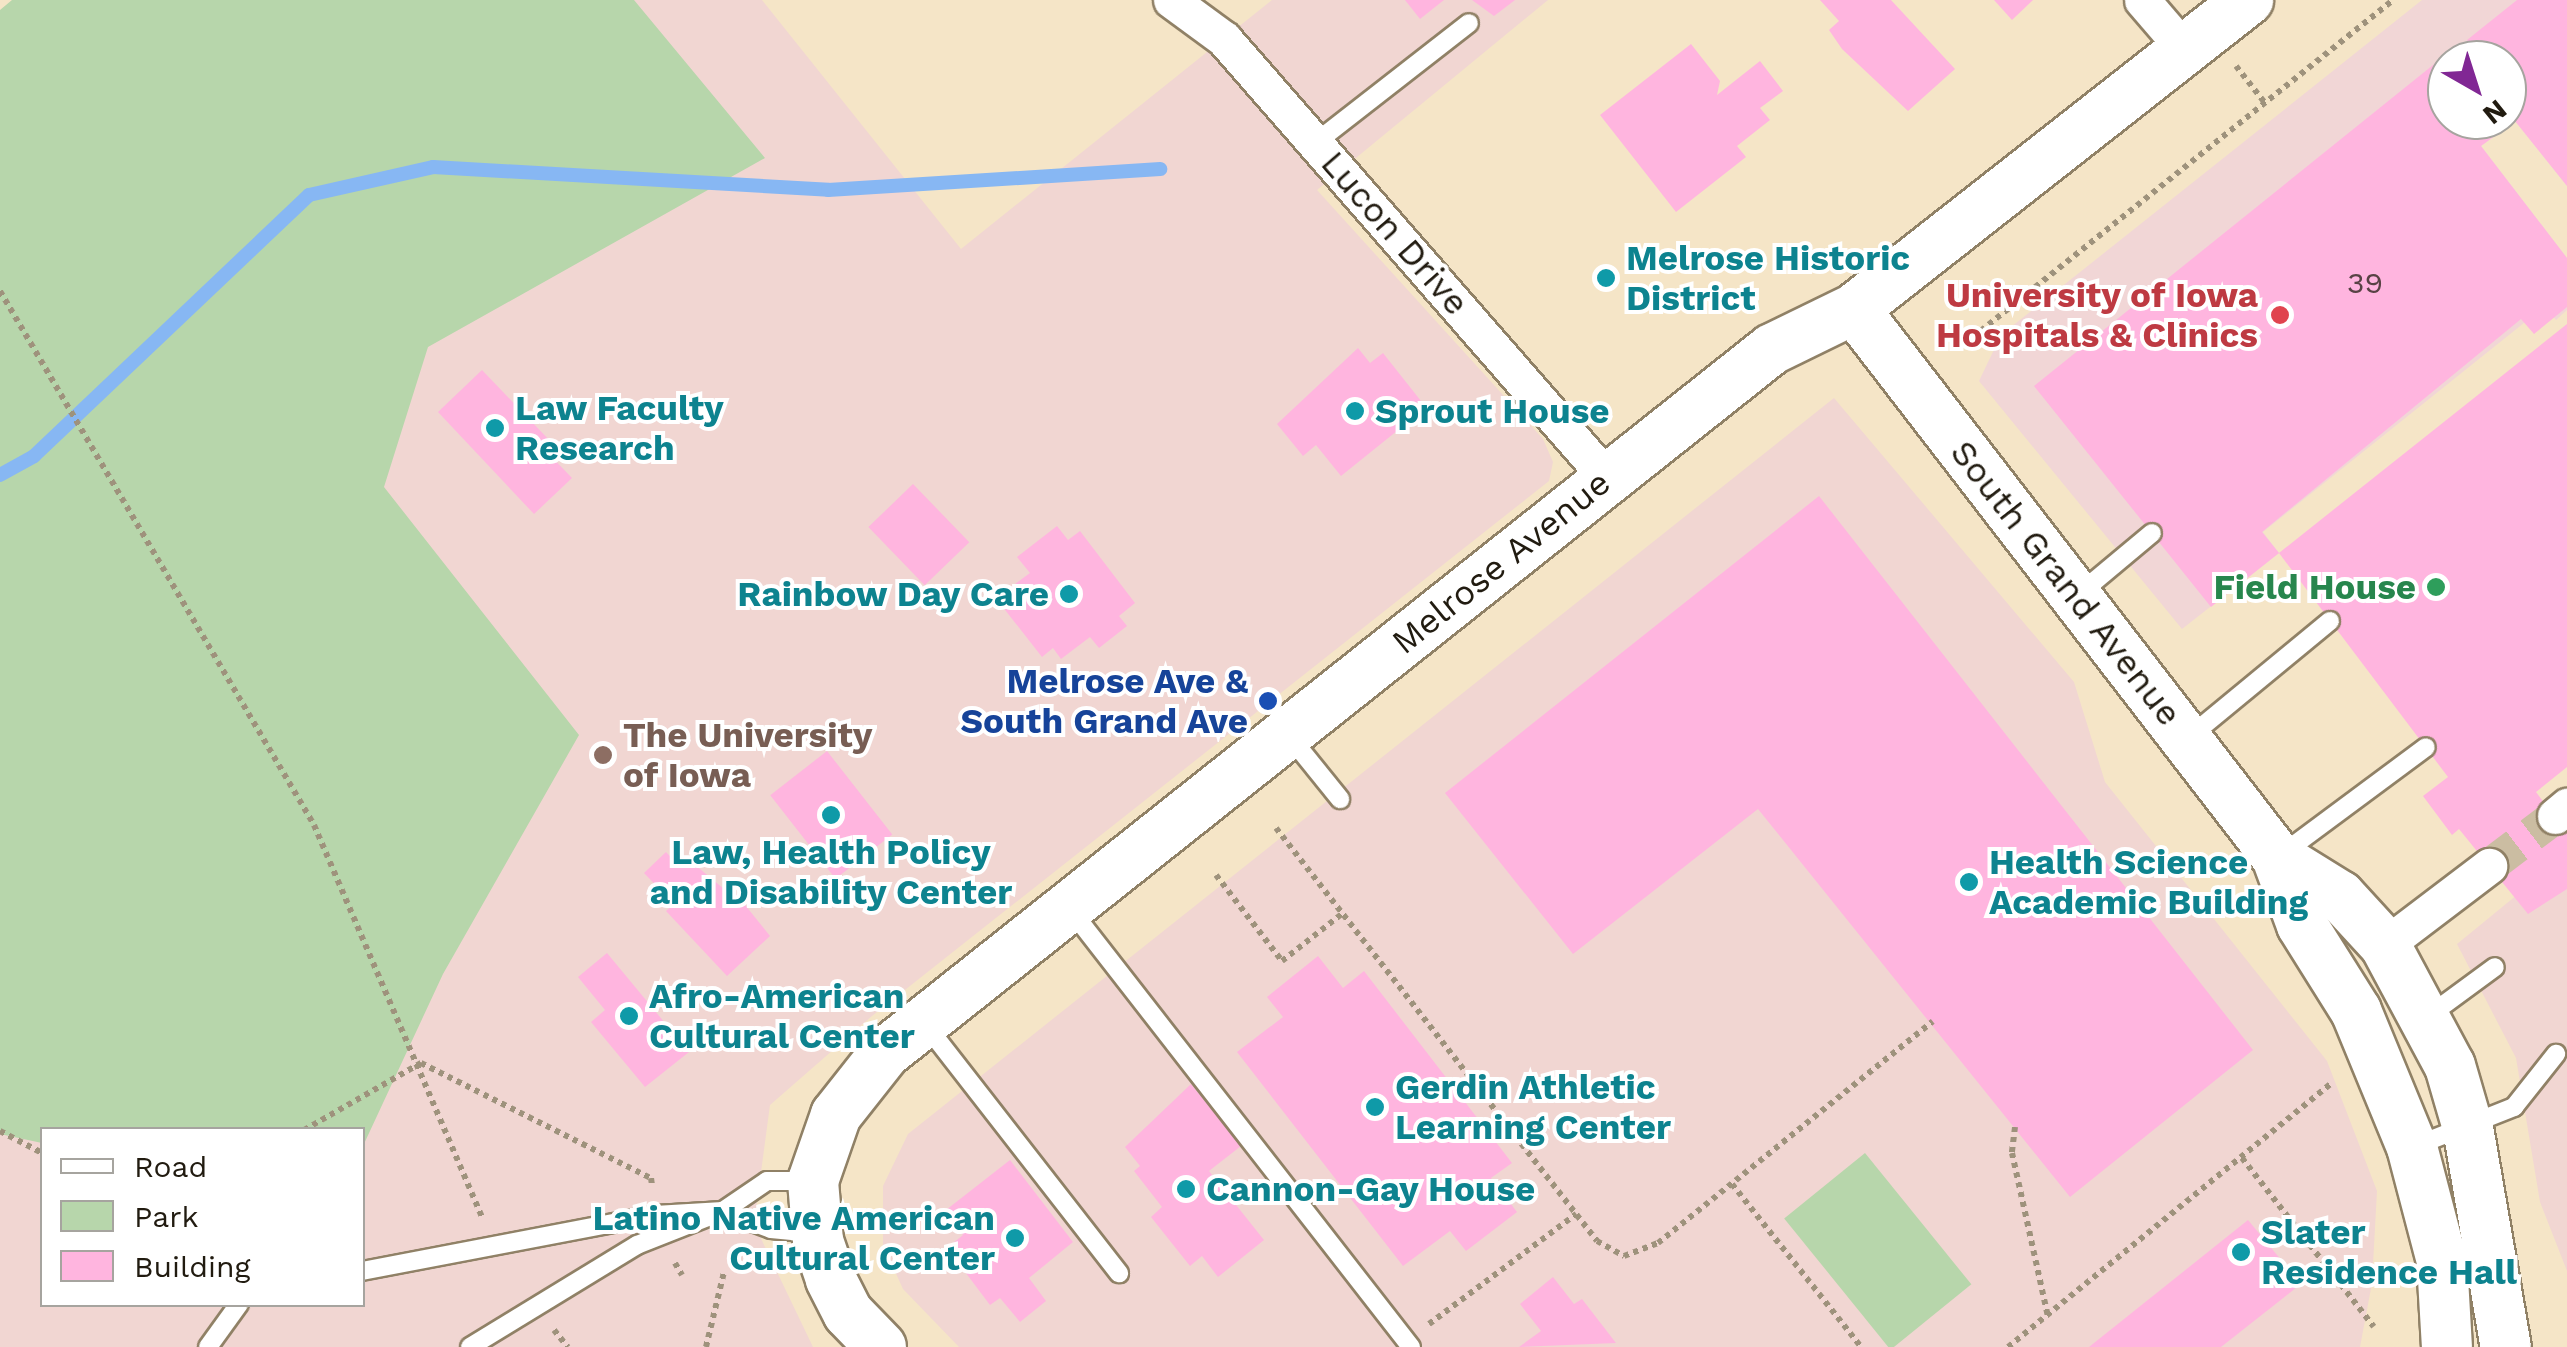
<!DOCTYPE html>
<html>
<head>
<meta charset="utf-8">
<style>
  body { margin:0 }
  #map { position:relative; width:2567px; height:1347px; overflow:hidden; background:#f5e5c7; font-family:"Work Sans",sans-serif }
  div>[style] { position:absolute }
  .education>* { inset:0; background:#f1d6d2 }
  .medical>* { inset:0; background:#f1d6d6 }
  .green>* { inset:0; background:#b7d6ab; transform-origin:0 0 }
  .stream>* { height:14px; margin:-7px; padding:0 7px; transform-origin:7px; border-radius:7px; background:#87b7f3 }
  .building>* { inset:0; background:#ffb5df; transform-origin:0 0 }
  .street-tunnel>* { height:35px; margin-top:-17.5px; transform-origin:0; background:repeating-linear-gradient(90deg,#cbbda2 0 35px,transparent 0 53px) }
  .path>* { height:6px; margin-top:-3px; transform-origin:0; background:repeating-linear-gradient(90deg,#9e927c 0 5px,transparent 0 10px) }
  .roads { filter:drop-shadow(2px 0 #908166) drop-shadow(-2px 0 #908166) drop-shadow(0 2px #908166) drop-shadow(0 -2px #908166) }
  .lane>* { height:18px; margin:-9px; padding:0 9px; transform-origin:9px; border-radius:9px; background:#fff }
  .street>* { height:35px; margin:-17.5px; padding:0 17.5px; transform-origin:17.5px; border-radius:17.5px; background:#fff }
  .secondary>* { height:50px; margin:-25px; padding:0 25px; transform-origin:25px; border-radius:25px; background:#fff }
  .dots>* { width:28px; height:28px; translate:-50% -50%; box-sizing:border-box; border:5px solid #fff; border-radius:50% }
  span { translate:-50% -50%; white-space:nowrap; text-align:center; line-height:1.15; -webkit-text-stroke:8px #fff; paint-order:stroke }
  .number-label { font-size:30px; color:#584244 }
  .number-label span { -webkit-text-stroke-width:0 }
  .street-label { font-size:35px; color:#211b10 }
  .culture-label { font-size:35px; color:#0d838f; font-weight:700 }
  .left { translate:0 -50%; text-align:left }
  .right { translate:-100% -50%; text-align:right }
  .health-label { font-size:35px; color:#be3a42; font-weight:700 }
  .leisure-label { font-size:35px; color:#27864d; font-weight:700 }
  .transit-label { font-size:35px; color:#164399; font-weight:700 }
  .education-label { font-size:35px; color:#785e54; font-weight:700 }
  .legend { position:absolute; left:40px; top:1127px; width:325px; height:180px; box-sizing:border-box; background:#fff; border:2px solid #a6a49f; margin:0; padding:12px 18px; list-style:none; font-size:30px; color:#211b10 }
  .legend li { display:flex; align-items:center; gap:20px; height:50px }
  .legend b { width:50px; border:2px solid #a6a49f }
  .north { position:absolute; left:2427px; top:40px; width:100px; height:100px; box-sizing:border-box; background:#fff; border:2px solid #a6a49f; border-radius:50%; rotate:141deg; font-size:28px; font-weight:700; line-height:40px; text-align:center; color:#211b10 }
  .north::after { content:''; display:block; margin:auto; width:35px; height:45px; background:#812794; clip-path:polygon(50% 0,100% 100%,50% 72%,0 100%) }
</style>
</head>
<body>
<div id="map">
  <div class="education">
    <div style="clip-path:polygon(evenodd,83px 0,762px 0,961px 249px,1272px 0,1548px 0,1317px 190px,1543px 439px,1553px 462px,1549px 481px,872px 1016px,770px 1105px,754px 1224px,813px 1347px,0 1347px,0 66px,83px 0,42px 1130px,362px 1130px,362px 1304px,42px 1304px,42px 1130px)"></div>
    <div style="clip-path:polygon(1834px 398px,2074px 682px,2105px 782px,2327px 1061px,2377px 1191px,2372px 1283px,2360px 1347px,959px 1347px,903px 1289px,883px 1245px,883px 1186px,908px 1134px)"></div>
    <div style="clip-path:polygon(2567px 854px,2567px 1271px,2540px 1202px,2516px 1058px,2457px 944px)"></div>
  </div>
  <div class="medical">
    <div style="clip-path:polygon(evenodd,2422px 0,2567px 0,2567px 186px,2515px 121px,2481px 146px,2567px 258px,2567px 310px,2556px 320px,2544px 307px,2263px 532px,2279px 553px,2182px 629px,1979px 381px,2001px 335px,2422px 0,2447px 60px,2507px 60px,2507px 120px,2447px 120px,2447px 60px)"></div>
  </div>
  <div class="green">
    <div style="clip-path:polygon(12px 0,634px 0,765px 158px,428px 347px,384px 487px,579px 735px,443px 974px,363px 1146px,362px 1130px,42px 1130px,42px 1143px,0 1134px,0 10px)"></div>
    <div style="left:1865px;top:1153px;width:169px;height:104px;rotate:51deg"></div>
  </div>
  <div class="stream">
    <div style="left:0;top:475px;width:39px;rotate:-29deg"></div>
    <div style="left:34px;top:456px;width:379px;rotate:-43.5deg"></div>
    <div style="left:309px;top:195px;width:127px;rotate:-12.7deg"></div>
    <div style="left:433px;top:167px;width:396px;rotate:3.3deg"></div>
    <div style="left:828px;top:190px;width:333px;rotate:-3.6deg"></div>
  </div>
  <div class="building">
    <div style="clip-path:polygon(1405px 0,1444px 0,1420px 19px)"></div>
    <div style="clip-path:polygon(1472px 0,1515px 0,1494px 16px)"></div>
    <div style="clip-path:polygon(1820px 0,1891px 0,1955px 69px,1908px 111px,1842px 49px,1829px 30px,1839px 21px)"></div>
    <div style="clip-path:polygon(1994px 0,2033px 0,2012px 20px)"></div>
    <div style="clip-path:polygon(2517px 0,2567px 0,2567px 186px,2515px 121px,2481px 146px,2567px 258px,2567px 307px,2534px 334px,2521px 319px,2262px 532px,2279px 553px,2211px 607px,2034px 386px,2438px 61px,2447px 73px,2447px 120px,2507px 120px,2507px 60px,2483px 60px,2467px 40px)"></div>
    <div style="clip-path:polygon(1691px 44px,1720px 81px,1717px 95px,1760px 61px,1783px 91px,1760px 108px,1770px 120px,1737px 146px,1746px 157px,1676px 212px,1600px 115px)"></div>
    <div style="clip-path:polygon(2567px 324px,2567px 767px,2536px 792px,2567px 833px,2567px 889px,2528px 914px,2459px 829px,2452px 835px,2423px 796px,2448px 777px,2279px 553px)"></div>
    <div style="clip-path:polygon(1358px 348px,1370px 363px,1383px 353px,1421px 401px,1413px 407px,1418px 414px,1341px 476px,1316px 445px,1303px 456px,1277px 424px)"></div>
    <div style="clip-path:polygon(482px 370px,553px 444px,546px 451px,572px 478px,534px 514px,438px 412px)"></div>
    <div style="left:913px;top:484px;width:81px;height:62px;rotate:46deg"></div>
    <div style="clip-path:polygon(1819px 496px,2253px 1050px,2070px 1197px,1758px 809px,1573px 954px,1445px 793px)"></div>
    <div style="clip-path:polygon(1057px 526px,1068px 540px,1080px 531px,1135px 603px,1119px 616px,1127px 626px,1099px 648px,1090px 637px,1061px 659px,1053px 648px,1042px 657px,1002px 606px,1013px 598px,1007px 590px,1030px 573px,1017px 557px)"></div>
    <div style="left:827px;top:751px;width:106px;height:72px;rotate:52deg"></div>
    <div style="clip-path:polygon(666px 852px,680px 867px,688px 859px,730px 894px,733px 890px,770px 936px,727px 976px,666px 911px,674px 904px,644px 873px)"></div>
    <div style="clip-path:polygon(607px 953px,689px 1052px,645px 1087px,591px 1022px,605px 1010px,578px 977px)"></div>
    <div style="clip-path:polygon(1318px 956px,1343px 988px,1364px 971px,1512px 1163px,1491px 1178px,1517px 1212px,1466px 1251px,1450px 1231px,1403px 1266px,1237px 1052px,1283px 1017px,1267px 997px)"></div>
    <div style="clip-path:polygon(1191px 1084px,1241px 1146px,1209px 1171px,1264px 1240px,1218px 1277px,1202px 1256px,1190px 1266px,1151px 1217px,1162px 1207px,1134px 1171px,1140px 1166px,1125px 1147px)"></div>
    <div style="clip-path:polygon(1010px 1160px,1073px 1242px,1029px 1278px,1046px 1301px,1020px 1322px,1000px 1298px,990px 1305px,947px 1248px,963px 1235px,946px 1210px)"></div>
    <div style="clip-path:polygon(2248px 1220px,2301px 1284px,2221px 1347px,2089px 1347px)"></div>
    <div style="clip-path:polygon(1553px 1277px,1574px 1304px,1582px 1299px,1616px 1343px,1519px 1347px,1541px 1331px,1520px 1304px)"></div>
  </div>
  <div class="street-tunnel">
    <div style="left:2489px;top:866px;width:83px;rotate:-37.1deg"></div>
  </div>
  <div class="path">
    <div style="left:2236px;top:66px;width:47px;rotate:51.9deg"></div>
    <div style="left:0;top:291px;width:619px;rotate:59.54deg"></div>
    <div style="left:314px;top:825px;width:429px;rotate:66.8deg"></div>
    <div style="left:1973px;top:337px;width:538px;rotate:-38.74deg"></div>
    <div style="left:1276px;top:828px;width:523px;rotate:52.14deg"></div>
    <div style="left:1597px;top:1241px;width:31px;rotate:29deg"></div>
    <div style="left:1624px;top:1256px;width:36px;rotate:-21deg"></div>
    <div style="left:1658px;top:1243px;width:353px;rotate:-38.9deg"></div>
    <div style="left:1216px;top:875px;width:108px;rotate:52.5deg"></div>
    <div style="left:1282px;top:961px;width:78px;rotate:-38.2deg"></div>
    <div style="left:2015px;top:1127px;width:26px;rotate:97deg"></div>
    <div style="left:2012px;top:1153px;width:168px;rotate:77.6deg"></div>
    <div style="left:304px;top:1130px;width:135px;rotate:-29.8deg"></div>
    <div style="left:421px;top:1063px;width:257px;rotate:26.6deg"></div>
    <div style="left:651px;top:1178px;width:7px;rotate:82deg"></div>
    <div style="left:0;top:1131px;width:47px;rotate:27.6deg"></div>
    <div style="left:2242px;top:1158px;width:214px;rotate:52deg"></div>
    <div style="left:1732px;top:1184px;width:208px;rotate:51.6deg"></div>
    <div style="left:675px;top:1263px;width:14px;rotate:60deg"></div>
    <div style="left:1429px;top:1324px;width:184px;rotate:-36.8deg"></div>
    <div style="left:554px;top:1330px;width:22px;rotate:51deg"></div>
    <div style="left:706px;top:1347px;width:77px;rotate:-76.5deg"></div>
    <div style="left:2008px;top:1347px;width:419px;rotate:-39.2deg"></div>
  </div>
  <div class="roads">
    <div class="lane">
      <div style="left:1315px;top:143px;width:195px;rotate:-37.9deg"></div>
      <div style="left:2079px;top:594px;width:95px;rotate:-39.9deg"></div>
      <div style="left:1290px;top:737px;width:80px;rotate:51.1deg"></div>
      <div style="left:2188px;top:738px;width:184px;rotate:-39.5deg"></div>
      <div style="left:2282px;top:854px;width:179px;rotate:-36.6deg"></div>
      <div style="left:1070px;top:909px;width:555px;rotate:52.1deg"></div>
      <div style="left:2427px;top:1017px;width:84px;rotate:-36.3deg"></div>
      <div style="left:925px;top:1024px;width:316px;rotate:52.1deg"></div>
      <div style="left:2413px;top:1147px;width:109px;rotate:-21.6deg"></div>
      <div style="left:2514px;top:1107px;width:68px;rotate:-51.6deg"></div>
      <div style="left:362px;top:1271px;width:298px;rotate:-10.8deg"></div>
      <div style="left:655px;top:1215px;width:68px;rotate:-3.4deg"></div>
      <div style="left:723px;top:1211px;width:51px;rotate:20.6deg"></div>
      <div style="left:771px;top:1229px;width:42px;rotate:5.4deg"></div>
      <div style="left:208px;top:1347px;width:53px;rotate:-54.2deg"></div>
      <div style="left:470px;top:1347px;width:196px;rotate:-31.4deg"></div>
      <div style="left:637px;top:1245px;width:92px;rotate:-21.6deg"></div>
      <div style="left:723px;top:1211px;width:53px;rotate:-34.3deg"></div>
      <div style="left:767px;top:1181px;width:43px"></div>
    </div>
    <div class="street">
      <div style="left:1171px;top:0;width:66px;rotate:36.3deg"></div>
      <div style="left:1224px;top:39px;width:583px;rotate:48.9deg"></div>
      <div style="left:2142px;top:0;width:66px;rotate:49.3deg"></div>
      <div style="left:2555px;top:816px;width:16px;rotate:-40deg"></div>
      <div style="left:2385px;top:945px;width:131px;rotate:-37.2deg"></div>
    </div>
    <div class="secondary">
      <div style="left:1854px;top:309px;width:692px;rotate:52.34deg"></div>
      <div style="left:2277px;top:857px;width:72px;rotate:69.8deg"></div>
      <div style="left:2302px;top:925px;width:102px;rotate:57.9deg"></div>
      <div style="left:2356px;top:1011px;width:147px;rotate:67.6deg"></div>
      <div style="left:2412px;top:1147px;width:118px;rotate:75.3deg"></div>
      <div style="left:2442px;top:1261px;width:86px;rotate:86.7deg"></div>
      <div style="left:2277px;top:857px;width:74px;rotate:31.8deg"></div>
      <div style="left:2340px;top:896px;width:67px;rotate:47.4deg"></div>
      <div style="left:2385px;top:945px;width:137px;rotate:61.8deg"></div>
      <div style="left:2450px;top:1066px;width:65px;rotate:73.8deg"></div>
      <div style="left:2468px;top:1128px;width:222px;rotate:80.2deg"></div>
      <div style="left:881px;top:1347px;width:47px;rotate:-134.1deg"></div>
      <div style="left:848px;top:1313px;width:38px;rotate:-117deg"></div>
      <div style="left:831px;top:1279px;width:40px;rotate:-108.9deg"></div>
      <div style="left:818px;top:1241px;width:60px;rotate:-94.8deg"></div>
      <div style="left:813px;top:1181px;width:70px;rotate:-70.8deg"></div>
      <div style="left:836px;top:1115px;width:79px;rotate:-51.7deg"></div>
      <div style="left:885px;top:1053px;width:1132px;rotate:-38.44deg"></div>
      <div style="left:1772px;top:349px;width:91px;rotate:-26deg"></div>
      <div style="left:1854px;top:309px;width:501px;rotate:-38.11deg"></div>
    </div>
  </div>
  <div class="dots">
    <div style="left:1606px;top:278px;background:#0f9aa8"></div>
    <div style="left:2280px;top:315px;background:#e0444e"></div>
    <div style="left:1355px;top:411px;background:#0f9aa8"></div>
    <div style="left:495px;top:428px;background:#0f9aa8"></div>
    <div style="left:2436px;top:587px;background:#2e9e5b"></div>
    <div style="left:1069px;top:594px;background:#0f9aa8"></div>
    <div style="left:1268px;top:701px;background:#1a4fb4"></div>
    <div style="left:603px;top:755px;background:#8d6e63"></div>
    <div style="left:831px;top:815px;background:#0f9aa8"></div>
    <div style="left:1969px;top:882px;background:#0f9aa8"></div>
    <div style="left:629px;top:1016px;background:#0f9aa8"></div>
    <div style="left:1375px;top:1107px;background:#0f9aa8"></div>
    <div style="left:1186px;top:1189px;background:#0f9aa8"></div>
    <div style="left:1015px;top:1238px;background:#0f9aa8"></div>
    <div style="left:2241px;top:1252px;background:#0f9aa8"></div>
  </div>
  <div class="number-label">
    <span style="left:2365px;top:283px">39</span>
  </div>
  <div class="street-label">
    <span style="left:1395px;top:233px;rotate:49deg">Lucon Drive</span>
    <span style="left:1501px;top:562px;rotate:-39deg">Melrose Avenue</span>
    <span style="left:2066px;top:583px;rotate:52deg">South Grand Avenue</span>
  </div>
  <div class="culture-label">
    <span class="left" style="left:1626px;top:278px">Melrose Historic<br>District</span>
    <span class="left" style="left:515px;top:428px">Law Faculty<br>Research</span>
    <span class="left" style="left:1375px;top:411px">Sprout House</span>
    <span class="right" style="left:1049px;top:594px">Rainbow Day Care</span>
    <span style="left:831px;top:872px">Law, Health Policy<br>and Disability Center</span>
    <span class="left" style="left:1989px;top:882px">Health Science<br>Academic Building</span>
    <span class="left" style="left:649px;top:1016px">Afro-American<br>Cultural Center</span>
    <span class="left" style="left:1395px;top:1107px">Gerdin Athletic<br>Learning Center</span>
    <span class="left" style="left:1206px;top:1189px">Cannon-Gay House</span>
    <span class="right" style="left:995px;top:1238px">Latino Native American<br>Cultural Center</span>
    <span class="left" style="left:2261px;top:1252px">Slater<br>Residence Hall</span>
  </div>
  <div class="health-label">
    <span class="right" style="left:2258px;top:315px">University of Iowa<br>Hospitals &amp; Clinics</span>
  </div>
  <div class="leisure-label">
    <span class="right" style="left:2416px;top:587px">Field House</span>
  </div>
  <div class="transit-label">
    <span class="right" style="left:1248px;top:701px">Melrose Ave &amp;<br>South Grand Ave</span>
  </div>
  <div class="education-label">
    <span class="left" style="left:623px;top:755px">The University<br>of Iowa</span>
  </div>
  <ul class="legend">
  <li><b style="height:12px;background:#fff"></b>Road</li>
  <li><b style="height:28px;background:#b7d6ab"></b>Park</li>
  <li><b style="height:28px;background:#ffb5df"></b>Building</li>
  </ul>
  <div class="north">N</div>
</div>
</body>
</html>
